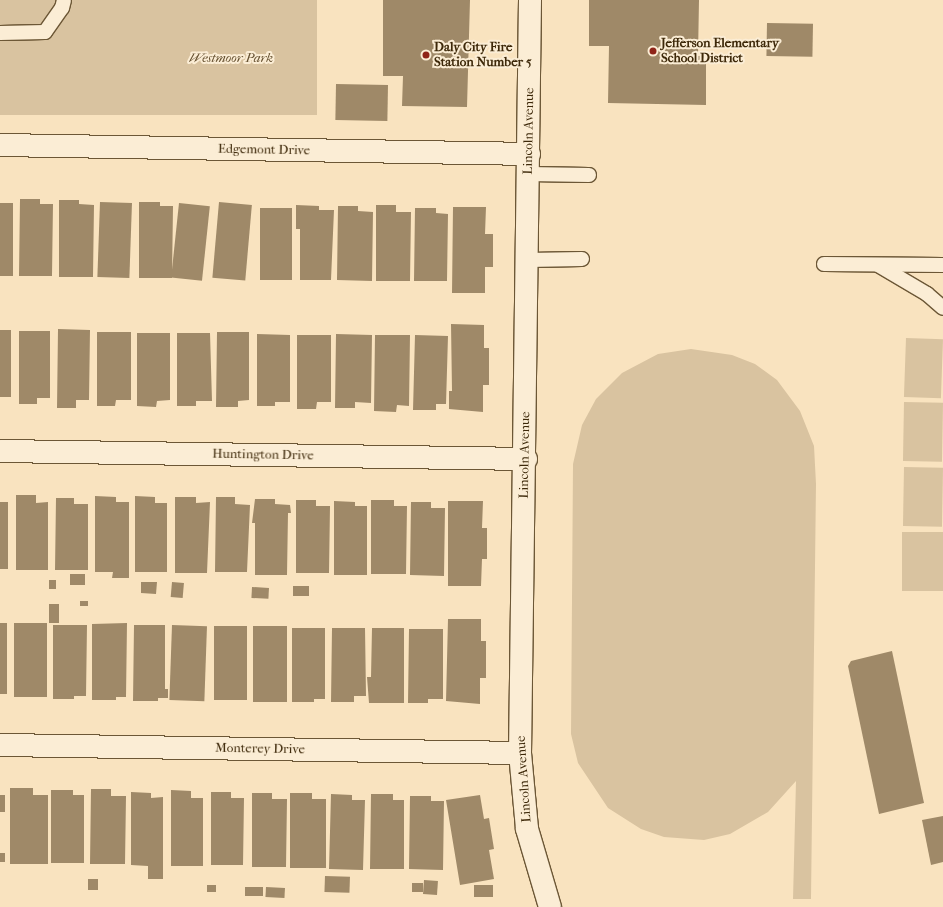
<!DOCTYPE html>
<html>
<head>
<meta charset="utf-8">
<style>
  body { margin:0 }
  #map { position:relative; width:943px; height:907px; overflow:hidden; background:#f9e3bf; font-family:"IM FELL French Canon",serif }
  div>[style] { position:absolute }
  .green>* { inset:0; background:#d9c3a0; transform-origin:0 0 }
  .building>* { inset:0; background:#9f8968; transform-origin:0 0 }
  .roads { filter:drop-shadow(1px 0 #6c5736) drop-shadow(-1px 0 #6c5736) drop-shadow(0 1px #6c5736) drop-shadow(0 -1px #6c5736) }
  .lane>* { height:14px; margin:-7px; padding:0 7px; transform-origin:7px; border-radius:7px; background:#fbedd5 }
  .street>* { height:22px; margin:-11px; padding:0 11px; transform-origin:11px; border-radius:11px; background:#fbedd5 }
  .dots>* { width:11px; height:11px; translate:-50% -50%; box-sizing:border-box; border:2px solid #fbedd5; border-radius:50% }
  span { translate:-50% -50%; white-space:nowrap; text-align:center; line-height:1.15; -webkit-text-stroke:4px #fbedd5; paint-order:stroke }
  .poi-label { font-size:13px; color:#3d2809; font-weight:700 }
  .left { translate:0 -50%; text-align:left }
  .park-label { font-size:13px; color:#644f2f; font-style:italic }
  .street-label { font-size:13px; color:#3d2809 }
</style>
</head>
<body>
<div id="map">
  <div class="green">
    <div style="left:0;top:0;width:317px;height:115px"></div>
    <div style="left:906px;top:338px;width:37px;height:59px;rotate:2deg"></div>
    <div style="clip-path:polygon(691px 349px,732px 355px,755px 364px,777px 380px,800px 411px,814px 446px,816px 484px,811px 899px,793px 899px,796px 781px,768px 812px,730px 834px,704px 840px,664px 837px,641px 829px,608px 808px,578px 763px,571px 734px,573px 464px,582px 425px,596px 399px,622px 373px,658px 354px)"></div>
    <div style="left:904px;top:402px;width:39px;height:59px;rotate:1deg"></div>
    <div style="left:904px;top:467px;width:39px;height:59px;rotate:1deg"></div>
    <div style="left:902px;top:532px;width:41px;height:59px"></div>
  </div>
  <div class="building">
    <div style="clip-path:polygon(383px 0,470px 0,467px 107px,402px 106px,403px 76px,383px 76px)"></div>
    <div style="clip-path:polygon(589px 0,699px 0,698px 56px,706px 56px,706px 105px,608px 103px,609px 46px,589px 46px)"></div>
    <div style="left:767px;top:23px;width:46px;height:33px;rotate:1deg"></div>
    <div style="left:336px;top:84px;width:52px;height:36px;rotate:1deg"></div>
    <div style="clip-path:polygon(20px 199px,40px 199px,40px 204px,53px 204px,52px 276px,19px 276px)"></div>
    <div style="clip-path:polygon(59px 200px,79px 200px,79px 204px,94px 205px,93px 277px,59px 277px)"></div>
    <div style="left:100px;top:202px;width:32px;height:75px;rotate:2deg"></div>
    <div style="clip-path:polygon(139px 202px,160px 202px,160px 206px,173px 206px,172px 278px,139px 278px)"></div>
    <div style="left:219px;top:202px;width:33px;height:76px;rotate:5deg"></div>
    <div style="left:0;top:203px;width:13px;height:73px"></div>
    <div style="left:179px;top:203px;width:31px;height:75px;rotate:6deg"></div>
    <div style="clip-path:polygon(296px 205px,319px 206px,319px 210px,334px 210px,331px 280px,300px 280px,300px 229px,296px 229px)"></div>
    <div style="clip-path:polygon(376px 205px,396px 205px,396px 212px,411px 212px,410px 281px,376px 281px)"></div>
    <div style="clip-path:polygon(338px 206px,358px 206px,358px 211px,373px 212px,372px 281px,337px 280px)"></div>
    <div style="clip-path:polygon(453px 207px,486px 207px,485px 234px,493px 234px,493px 267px,485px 267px,485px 293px,452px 293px)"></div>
    <div style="left:260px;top:208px;width:32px;height:72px"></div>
    <div style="clip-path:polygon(415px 208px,436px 208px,436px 213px,448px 214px,447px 281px,414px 281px)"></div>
    <div style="clip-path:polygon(451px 324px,484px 325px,484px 348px,489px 348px,489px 385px,483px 385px,483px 412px,449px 409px,449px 391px,452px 391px)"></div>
    <div style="clip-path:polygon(58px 329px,90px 330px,89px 400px,76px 400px,76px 408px,57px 408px)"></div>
    <div style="left:0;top:330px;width:11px;height:67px"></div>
    <div style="clip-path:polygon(19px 331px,50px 331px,50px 398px,37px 398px,37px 404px,19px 404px)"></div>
    <div style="clip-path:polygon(97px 332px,131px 332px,131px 400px,116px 400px,115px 406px,97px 406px)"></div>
    <div style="clip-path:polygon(217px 332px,249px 332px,249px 400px,238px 401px,238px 407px,216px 407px)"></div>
    <div style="clip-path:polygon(137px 333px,170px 333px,170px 400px,157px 401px,156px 407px,137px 406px)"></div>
    <div style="clip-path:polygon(177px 333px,210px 333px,212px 401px,196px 401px,196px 406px,177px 406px)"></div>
    <div style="clip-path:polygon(257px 334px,290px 335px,290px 402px,275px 402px,275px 406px,257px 406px)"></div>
    <div style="clip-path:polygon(336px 334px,372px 335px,371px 403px,355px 402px,355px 408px,335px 408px)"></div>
    <div style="clip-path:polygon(297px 335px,331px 335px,331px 402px,317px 402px,316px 409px,297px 409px)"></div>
    <div style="clip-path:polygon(375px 335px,410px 335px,409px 406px,397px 405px,396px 412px,374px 411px)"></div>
    <div style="clip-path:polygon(415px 335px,448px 336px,446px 404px,436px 404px,436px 410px,413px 410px)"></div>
    <div style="clip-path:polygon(16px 495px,36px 495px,36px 503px,48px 502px,48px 570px,16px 570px)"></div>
    <div style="clip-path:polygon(95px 496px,116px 497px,116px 502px,129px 502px,129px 578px,112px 578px,113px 572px,95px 572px)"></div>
    <div style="clip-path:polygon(135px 496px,155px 497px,155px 503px,167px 503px,167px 572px,135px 572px)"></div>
    <div style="clip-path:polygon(175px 497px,196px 497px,196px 503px,210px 502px,207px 573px,175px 573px)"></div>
    <div style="clip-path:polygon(216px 497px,235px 497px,235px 504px,250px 505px,247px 572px,215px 572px)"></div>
    <div style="clip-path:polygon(56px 498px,74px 498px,74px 504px,88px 504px,88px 570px,55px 570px)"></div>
    <div style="clip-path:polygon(255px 499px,275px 499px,275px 504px,290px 505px,291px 513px,288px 513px,287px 575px,255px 575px,255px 523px,252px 523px)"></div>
    <div style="clip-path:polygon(296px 500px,316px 500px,316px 506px,330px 506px,329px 573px,296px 573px)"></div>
    <div style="clip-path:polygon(371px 500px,394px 500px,394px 506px,407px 506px,406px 574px,371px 574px)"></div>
    <div style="clip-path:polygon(334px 501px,355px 502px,355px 506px,367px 506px,367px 575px,334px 575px)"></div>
    <div style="clip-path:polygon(448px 501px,483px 501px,482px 528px,487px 528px,487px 559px,482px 559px,481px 586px,448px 586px)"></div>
    <div style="left:0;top:502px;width:8px;height:67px"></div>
    <div style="clip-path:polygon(411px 502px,431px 502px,431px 508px,445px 508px,444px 576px,410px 575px)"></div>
    <div style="left:70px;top:574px;width:15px;height:11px"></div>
    <div style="left:49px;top:580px;width:7px;height:9px"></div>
    <div style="clip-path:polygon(141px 582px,157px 582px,156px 594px,141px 593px)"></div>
    <div style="left:172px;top:582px;width:12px;height:15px;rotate:5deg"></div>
    <div style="left:293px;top:586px;width:16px;height:10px"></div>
    <div style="left:252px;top:587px;width:17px;height:11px;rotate:3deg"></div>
    <div style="left:80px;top:601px;width:8px;height:5px"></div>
    <div style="left:49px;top:604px;width:10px;height:19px"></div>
    <div style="clip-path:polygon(448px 619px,481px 619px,481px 641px,486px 641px,486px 678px,480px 678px,480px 704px,446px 701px)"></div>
    <div style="left:0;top:623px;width:7px;height:71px"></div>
    <div style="left:14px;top:623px;width:33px;height:74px"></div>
    <div style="clip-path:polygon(127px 623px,126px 697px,116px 697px,116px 700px,92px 700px,92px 624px)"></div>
    <div style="clip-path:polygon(53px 625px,87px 625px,86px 696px,74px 696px,74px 699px,53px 699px)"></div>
    <div style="clip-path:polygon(134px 625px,165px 625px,165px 689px,168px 689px,168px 698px,158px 698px,158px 701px,133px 701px)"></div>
    <div style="left:172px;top:625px;width:35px;height:75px;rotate:2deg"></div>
    <div style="left:214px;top:626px;width:33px;height:74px"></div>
    <div style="left:253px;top:626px;width:34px;height:76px"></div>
    <div style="clip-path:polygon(292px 628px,325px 628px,325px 699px,314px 699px,314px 702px,292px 702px)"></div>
    <div style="clip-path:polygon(332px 628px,365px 628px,366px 696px,354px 696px,354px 702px,331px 702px)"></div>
    <div style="clip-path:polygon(372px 628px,404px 628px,404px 703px,369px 703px,367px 677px,371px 677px)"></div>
    <div style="clip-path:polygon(409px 629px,443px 629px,443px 699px,428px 699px,428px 703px,408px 703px)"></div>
    <div style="clip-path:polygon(892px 651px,924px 803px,879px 814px,848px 666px,851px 661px)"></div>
    <div style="clip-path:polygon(10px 788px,33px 788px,33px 795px,48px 795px,48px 864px,10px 864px)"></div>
    <div style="clip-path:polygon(91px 789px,111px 789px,111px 796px,126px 796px,125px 864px,90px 864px)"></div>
    <div style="clip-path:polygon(51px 790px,73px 790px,73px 795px,84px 795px,84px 863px,51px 863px)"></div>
    <div style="clip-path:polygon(171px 790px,191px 791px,191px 798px,203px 798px,203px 866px,171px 866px)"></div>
    <div style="clip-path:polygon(131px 792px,151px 793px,151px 798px,163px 797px,163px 879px,148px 879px,148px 866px,131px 865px)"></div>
    <div style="clip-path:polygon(211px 792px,231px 792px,231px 798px,244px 798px,243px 865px,211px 865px)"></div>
    <div style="clip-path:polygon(252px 793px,272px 793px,272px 799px,287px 799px,286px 867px,252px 867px)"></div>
    <div style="clip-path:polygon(290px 793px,312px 793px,312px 799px,326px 799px,326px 868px,290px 868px)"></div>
    <div style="clip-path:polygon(331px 794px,352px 795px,352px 800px,365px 800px,363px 870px,329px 869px)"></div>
    <div style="clip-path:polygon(371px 794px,393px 794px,393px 800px,404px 800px,404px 869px,370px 869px)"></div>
    <div style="left:0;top:795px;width:5px;height:17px"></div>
    <div style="clip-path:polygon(480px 795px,484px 819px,489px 818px,494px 849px,489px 850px,494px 879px,460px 885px,446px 800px)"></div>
    <div style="clip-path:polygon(410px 796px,431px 796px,431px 801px,444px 801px,443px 870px,409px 869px)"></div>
    <div style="clip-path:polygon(943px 816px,943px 862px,931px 865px,922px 820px)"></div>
    <div style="left:0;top:853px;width:5px;height:9px"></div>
    <div style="left:325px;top:876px;width:25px;height:16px;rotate:2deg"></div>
    <div style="left:88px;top:879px;width:10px;height:11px"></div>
    <div style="left:424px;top:880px;width:14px;height:14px;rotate:4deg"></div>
    <div style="left:412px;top:883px;width:11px;height:9px"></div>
    <div style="left:207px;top:885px;width:9px;height:7px"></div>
    <div style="left:474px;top:885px;width:19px;height:12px"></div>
    <div style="left:245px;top:887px;width:18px;height:9px"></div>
    <div style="left:266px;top:887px;width:19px;height:10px;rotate:3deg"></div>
  </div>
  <div class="roads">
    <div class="lane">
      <div style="left:0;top:33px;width:45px;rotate:-1.3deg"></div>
      <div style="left:45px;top:32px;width:29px;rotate:-55deg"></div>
      <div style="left:62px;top:8px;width:8px;rotate:-76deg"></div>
      <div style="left:528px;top:174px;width:61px;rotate:0.9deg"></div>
      <div style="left:528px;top:260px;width:54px;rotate:-1.1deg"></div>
      <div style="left:824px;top:264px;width:119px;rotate:0.5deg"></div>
      <div style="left:878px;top:265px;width:57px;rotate:30.6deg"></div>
      <div style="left:927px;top:294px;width:21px;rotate:41deg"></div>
    </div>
    <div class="street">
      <div style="left:530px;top:0;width:753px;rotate:90.76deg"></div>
      <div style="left:520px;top:753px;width:76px;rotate:84.7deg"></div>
      <div style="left:527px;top:829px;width:81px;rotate:73.6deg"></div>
      <div style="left:0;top:145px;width:529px;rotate:0.97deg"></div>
      <div style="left:0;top:451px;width:526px;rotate:0.87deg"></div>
      <div style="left:0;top:745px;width:520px;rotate:0.88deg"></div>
    </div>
  </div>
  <div class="dots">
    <div style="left:653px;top:51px;background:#8f2418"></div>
    <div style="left:426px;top:55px;background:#8f2418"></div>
  </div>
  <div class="poi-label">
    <span class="left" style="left:661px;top:51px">Jefferson Elementary<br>School District</span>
    <span class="left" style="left:434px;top:55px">Daly City Fire<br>Station Number 5</span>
  </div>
  <div class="park-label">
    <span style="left:231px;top:58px">Westmoor Park</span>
  </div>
  <div class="street-label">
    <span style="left:529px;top:131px;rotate:-89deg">Lincoln Avenue</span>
    <span style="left:264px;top:150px;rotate:1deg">Edgemont Drive</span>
    <span style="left:263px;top:455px;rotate:1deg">Huntington Drive</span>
    <span style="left:525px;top:455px;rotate:-89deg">Lincoln Avenue</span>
    <span style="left:260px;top:749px;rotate:1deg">Monterey Drive</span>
    <span style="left:524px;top:779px;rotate:-94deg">Lincoln Avenue</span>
  </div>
</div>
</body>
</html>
